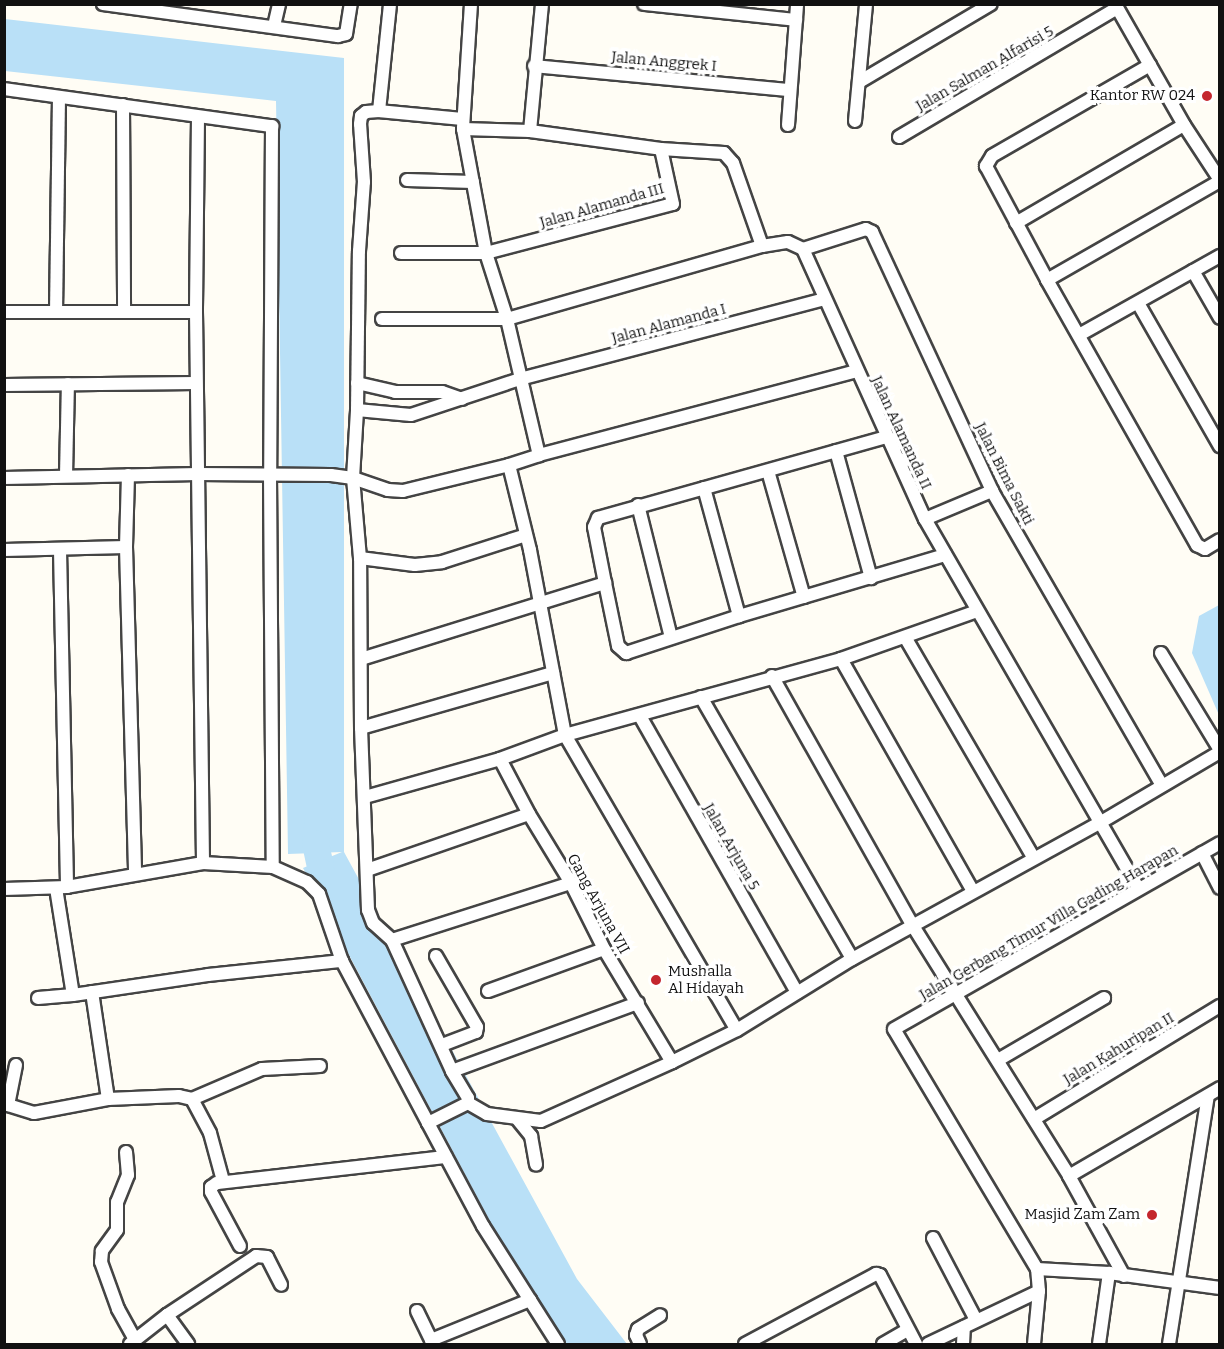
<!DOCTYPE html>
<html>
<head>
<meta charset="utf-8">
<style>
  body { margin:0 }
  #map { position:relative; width:1224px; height:1349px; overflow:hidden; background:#fffdf5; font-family:Bitter,serif }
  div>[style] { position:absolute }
  .water>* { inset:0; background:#b9e0f7 }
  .river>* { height:27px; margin:-13.5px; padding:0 13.5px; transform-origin:13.5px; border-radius:13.5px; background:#b9e0f7 }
  .roads { filter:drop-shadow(2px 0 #444) drop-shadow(-2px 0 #444) drop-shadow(0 2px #444) drop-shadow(0 -2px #444) }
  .street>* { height:12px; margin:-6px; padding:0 6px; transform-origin:6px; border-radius:6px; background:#fff }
  .dots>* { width:16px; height:16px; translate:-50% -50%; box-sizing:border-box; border:3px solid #fff; border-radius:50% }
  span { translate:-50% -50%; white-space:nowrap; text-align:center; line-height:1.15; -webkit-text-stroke:6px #fff; paint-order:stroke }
  .street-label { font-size:15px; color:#111 }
  .poi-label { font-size:15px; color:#111 }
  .right { translate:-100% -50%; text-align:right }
  .left { translate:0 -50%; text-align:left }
  .frame { position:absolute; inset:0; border:6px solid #111; pointer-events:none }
</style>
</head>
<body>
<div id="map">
  <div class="water">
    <div style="clip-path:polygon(5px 19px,344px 58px,344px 852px,577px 1279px,627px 1344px,560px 1344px,540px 1316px,303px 868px,342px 852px,288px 854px,276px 101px,5px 71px)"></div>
    <div style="clip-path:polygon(1219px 605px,1219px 715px,1192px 653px,1199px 616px)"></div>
  </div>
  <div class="river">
    <div style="left:318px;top:816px;width:27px;rotate:96deg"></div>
    <div style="left:315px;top:843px;width:30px;rotate:78deg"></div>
    <div style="left:321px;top:872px;width:25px;rotate:67deg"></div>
  </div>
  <div class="roads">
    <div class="street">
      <div style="left:103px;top:4px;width:237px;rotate:7.8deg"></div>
      <div style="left:338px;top:36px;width:8px;rotate:-14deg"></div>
      <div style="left:346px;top:34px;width:30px;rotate:-81deg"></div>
      <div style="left:471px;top:4px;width:125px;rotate:93.7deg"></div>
      <div style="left:463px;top:129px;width:126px;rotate:79.5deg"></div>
      <div style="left:486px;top:253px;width:69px;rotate:72.3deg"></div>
      <div style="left:507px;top:319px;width:140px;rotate:76.8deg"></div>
      <div style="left:644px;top:4px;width:153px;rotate:6deg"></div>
      <div style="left:1115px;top:4px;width:139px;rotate:60.3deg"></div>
      <div style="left:1184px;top:125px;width:66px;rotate:56.8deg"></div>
      <div style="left:274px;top:26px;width:23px;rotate:-77deg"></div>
      <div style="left:1150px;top:65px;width:182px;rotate:150.1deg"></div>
      <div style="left:992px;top:156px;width:12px;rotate:121deg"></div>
      <div style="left:986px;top:166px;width:129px;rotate:61.8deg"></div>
      <div style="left:1047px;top:280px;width:305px;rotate:60.5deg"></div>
      <div style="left:1197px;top:545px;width:9px;rotate:27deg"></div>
      <div style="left:1205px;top:549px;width:17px;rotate:-31deg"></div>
      <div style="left:534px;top:66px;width:257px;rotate:5.4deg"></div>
      <div style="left:859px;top:82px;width:153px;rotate:-30.6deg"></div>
      <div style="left:4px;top:89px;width:271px;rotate:7.9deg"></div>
      <div style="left:272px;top:126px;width:349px;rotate:90.3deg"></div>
      <div style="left:270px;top:475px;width:392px;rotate:89.6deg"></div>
      <div style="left:273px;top:867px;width:70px;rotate:-176.7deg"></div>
      <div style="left:203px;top:863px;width:138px;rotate:170deg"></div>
      <div style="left:67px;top:887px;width:63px;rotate:178.2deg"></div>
      <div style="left:123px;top:105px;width:207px;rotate:89.7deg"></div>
      <div style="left:379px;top:111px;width:108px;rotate:-84.1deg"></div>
      <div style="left:198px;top:117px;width:195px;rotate:90.6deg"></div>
      <div style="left:196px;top:312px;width:551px;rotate:89.27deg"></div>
      <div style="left:855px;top:121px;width:118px;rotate:-84.6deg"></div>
      <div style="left:788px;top:125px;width:121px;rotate:-85.7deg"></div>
      <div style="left:463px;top:129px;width:67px;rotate:1.7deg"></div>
      <div style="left:530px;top:131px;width:128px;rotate:-84.6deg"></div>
      <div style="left:530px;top:131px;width:132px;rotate:7.8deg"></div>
      <div style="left:661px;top:149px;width:63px;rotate:3.6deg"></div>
      <div style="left:724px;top:153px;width:13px;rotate:48deg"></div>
      <div style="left:733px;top:163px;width:88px;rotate:70.7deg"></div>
      <div style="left:899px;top:137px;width:253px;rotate:-30.6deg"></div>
      <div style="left:407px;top:180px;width:66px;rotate:1.7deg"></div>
      <div style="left:1016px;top:223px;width:194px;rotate:-30.3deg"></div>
      <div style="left:803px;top:249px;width:66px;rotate:-17.6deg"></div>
      <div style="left:866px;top:229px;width:7px;rotate:27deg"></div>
      <div style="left:872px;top:232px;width:285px;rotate:65.1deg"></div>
      <div style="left:992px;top:491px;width:340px;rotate:60deg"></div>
      <div style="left:401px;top:253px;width:85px"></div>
      <div style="left:486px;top:253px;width:193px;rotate:-14.7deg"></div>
      <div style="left:673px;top:204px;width:56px;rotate:-102.3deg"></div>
      <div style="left:1193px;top:271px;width:54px;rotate:60.1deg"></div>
      <div style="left:1047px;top:280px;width:199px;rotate:-29.8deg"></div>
      <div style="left:1138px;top:303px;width:165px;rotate:60.2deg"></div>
      <div style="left:4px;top:312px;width:192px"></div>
      <div style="left:56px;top:312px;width:214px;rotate:-89.2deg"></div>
      <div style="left:382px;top:319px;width:125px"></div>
      <div style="left:507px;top:319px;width:265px;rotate:-16deg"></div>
      <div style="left:762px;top:246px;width:26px;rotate:-9deg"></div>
      <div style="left:788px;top:242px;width:17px;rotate:25deg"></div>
      <div style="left:803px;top:249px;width:296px;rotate:65.7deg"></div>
      <div style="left:925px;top:519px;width:427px;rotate:60deg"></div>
      <div style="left:1079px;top:335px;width:162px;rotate:-29.3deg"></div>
      <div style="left:357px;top:383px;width:39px;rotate:13deg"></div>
      <div style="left:395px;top:392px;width:47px"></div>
      <div style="left:442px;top:392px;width:21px;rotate:19deg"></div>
      <div style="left:4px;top:385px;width:192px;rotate:-0.6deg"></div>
      <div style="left:357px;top:410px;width:54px;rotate:5.3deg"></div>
      <div style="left:411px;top:415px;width:115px;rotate:-18.3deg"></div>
      <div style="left:520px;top:379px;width:315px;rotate:-14.7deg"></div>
      <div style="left:836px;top:451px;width:132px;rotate:74.6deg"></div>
      <div style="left:509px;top:465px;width:88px;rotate:76.1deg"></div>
      <div style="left:530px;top:550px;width:188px;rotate:79.3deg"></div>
      <div style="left:565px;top:735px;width:341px;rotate:59.8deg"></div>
      <div style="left:768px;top:471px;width:131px;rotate:74.1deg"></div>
      <div style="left:128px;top:475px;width:72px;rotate:91.6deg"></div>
      <div style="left:126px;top:547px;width:326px;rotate:88.4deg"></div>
      <div style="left:66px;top:476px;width:92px;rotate:-88.8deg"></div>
      <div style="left:4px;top:478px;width:194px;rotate:-1.2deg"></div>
      <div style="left:198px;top:474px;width:133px;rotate:0.4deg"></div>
      <div style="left:331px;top:475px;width:22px;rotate:8deg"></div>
      <div style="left:353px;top:478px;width:37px;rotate:19deg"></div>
      <div style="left:388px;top:490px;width:15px;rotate:4deg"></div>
      <div style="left:403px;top:491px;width:109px;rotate:-13.8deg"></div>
      <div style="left:509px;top:465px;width:32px;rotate:-18deg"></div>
      <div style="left:539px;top:455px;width:329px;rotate:-14.8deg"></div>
      <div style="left:704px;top:488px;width:133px;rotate:74.7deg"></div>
      <div style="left:638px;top:505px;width:136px;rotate:76deg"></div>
      <div style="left:925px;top:519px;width:73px;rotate:-22.7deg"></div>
      <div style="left:4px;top:550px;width:122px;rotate:-1.4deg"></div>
      <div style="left:60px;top:550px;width:337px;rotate:88.8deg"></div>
      <div style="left:360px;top:558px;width:55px;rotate:7.3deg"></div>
      <div style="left:415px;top:565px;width:27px;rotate:-6deg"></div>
      <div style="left:442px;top:562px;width:88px;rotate:-17.8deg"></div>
      <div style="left:605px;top:583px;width:57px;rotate:-101.1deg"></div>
      <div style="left:594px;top:527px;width:10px;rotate:-66deg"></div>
      <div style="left:598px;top:518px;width:299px;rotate:-15.7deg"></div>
      <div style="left:905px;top:637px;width:255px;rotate:59.8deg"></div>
      <div style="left:1161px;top:653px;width:114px;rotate:58.7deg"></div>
      <div style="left:361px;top:659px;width:256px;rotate:-17.3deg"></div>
      <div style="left:605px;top:583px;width:64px;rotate:78.3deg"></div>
      <div style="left:618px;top:646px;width:11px;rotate:41deg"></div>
      <div style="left:626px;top:653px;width:119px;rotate:-18.1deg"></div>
      <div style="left:739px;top:616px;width:215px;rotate:-16.5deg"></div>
      <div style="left:841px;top:659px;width:267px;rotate:60.4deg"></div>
      <div style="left:772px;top:676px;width:287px;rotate:60.6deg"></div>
      <div style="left:913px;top:926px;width:295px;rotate:58deg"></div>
      <div style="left:1069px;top:1176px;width:114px;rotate:61.2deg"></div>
      <div style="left:701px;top:697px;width:302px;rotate:60deg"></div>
      <div style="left:640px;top:716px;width:318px;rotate:60.4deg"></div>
      <div style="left:361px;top:728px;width:200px;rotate:-16deg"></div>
      <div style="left:500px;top:759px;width:62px;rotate:62.2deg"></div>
      <div style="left:529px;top:814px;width:81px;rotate:58.7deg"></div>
      <div style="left:571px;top:883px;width:74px;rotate:63.4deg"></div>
      <div style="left:604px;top:949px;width:132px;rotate:59deg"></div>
      <div style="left:365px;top:797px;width:140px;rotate:-15.7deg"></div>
      <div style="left:500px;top:759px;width:69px;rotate:-20.3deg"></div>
      <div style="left:565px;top:735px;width:286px;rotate:-15.4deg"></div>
      <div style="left:841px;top:659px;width:144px;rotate:-19.4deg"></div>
      <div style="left:1202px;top:853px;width:39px;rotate:63deg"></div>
      <div style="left:273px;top:867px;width:37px;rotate:24deg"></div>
      <div style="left:307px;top:882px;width:17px;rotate:45deg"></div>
      <div style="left:319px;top:894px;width:71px;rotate:71.1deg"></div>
      <div style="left:342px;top:961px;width:183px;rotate:62deg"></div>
      <div style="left:428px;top:1123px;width:117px;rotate:61.9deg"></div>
      <div style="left:483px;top:1226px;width:140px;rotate:57.6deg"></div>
      <div style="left:367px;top:870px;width:171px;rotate:-19.1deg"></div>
      <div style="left:56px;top:888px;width:108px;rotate:81deg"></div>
      <div style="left:392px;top:940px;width:188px;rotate:-17.7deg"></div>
      <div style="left:436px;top:956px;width:82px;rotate:60deg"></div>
      <div style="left:477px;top:1027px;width:5px;rotate:101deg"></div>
      <div style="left:476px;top:1032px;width:36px;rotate:159deg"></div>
      <div style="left:488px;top:991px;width:123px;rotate:-19.9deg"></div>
      <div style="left:92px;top:992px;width:108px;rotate:81.5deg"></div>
      <div style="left:38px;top:998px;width:35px;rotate:-5deg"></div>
      <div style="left:73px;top:995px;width:136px;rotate:-8.4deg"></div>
      <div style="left:208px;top:975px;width:135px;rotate:-6deg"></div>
      <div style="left:998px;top:1060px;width:123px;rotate:-30.3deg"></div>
      <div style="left:16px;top:1065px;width:41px;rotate:101.3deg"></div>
      <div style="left:8px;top:1105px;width:27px;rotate:17deg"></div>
      <div style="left:34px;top:1113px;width:75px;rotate:-10.7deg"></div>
      <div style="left:108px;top:1099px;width:71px;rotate:-2.4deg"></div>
      <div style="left:179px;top:1096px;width:13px;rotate:13deg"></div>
      <div style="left:192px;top:1099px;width:76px;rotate:-23.2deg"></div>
      <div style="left:262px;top:1069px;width:58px;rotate:-3deg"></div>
      <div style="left:452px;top:1071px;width:198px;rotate:-20.1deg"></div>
      <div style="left:192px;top:1099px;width:38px;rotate:62deg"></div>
      <div style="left:210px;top:1133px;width:50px;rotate:74.8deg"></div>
      <div style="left:468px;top:1103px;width:22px;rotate:30deg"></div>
      <div style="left:487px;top:1114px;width:54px;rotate:7.4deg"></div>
      <div style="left:541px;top:1121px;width:144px;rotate:-24.2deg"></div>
      <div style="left:672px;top:1062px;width:72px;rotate:-26.2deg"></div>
      <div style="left:737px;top:1030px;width:135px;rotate:-31.7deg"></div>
      <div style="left:852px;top:959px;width:284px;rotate:-28.8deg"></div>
      <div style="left:1101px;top:822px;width:138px;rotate:-30.5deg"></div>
      <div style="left:1034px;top:1119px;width:218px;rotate:-31.3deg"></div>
      <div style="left:518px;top:1120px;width:21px;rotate:51deg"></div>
      <div style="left:531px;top:1136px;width:29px;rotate:80deg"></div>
      <div style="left:428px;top:1123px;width:45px;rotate:-26.6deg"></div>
      <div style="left:468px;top:1103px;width:5px;rotate:-90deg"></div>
      <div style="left:468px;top:1098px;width:31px;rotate:-121deg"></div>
      <div style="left:452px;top:1071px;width:144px;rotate:-114.6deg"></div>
      <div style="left:392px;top:940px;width:25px;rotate:-138deg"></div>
      <div style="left:373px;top:923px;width:14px;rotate:-111deg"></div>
      <div style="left:368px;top:910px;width:182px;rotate:-92.2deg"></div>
      <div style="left:361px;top:728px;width:170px;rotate:-90.3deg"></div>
      <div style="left:360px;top:558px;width:80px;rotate:-95deg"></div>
      <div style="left:353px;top:478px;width:68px;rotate:-86.6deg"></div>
      <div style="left:357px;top:410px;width:159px;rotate:-89.3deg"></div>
      <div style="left:359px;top:251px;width:69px;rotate:-85.9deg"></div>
      <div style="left:364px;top:182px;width:58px;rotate:-93.9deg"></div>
      <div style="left:360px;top:124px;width:8px;rotate:-83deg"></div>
      <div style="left:361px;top:116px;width:6px;rotate:-39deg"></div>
      <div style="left:366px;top:112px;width:13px;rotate:-4deg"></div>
      <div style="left:379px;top:111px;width:83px;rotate:5.5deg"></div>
      <div style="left:126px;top:1152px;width:23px;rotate:85deg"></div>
      <div style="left:128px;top:1175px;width:29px;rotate:112deg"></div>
      <div style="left:117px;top:1202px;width:28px;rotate:90deg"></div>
      <div style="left:117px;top:1230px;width:26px;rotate:126deg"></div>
      <div style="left:102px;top:1251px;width:11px;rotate:95deg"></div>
      <div style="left:101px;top:1262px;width:50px;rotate:70.1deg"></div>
      <div style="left:118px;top:1309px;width:35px;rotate:61deg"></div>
      <div style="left:1069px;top:1176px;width:175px;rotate:-30.2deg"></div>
      <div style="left:933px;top:1238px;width:93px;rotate:62.3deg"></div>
      <div style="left:240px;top:1246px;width:61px;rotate:-118.2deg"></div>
      <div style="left:211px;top:1192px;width:5px;rotate:-90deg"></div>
      <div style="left:211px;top:1187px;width:7px;rotate:-34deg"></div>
      <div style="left:217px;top:1183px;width:230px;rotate:-6.5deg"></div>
      <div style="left:1037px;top:1269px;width:279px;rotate:-120.8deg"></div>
      <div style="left:894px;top:1029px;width:375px;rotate:-29.7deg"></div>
      <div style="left:417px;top:1311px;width:37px;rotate:64deg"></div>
      <div style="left:167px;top:1315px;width:36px;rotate:54deg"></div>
      <div style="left:431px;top:1340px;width:107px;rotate:-22deg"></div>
      <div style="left:130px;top:1344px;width:47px;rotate:-38.1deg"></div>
      <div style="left:167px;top:1315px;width:107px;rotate:-33.5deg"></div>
      <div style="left:256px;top:1256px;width:11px;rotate:5deg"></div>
      <div style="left:267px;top:1257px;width:31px;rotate:63deg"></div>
      <div style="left:640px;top:1344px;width:10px;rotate:-114deg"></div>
      <div style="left:636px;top:1335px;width:6px;rotate:-72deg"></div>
      <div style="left:638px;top:1329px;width:26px;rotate:-32deg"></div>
      <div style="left:745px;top:1344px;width:149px;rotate:-28.1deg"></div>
      <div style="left:876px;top:1274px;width:4px;rotate:14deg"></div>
      <div style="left:880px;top:1275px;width:78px;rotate:62.4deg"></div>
      <div style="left:883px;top:1344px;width:28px;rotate:-30deg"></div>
      <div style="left:928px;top:1344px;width:123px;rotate:-25.5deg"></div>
      <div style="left:1039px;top:1291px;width:22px;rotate:-95deg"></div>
      <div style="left:1037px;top:1269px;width:72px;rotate:3.2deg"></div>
      <div style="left:1109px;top:1273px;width:112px;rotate:7.7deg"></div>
      <div style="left:963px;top:1344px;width:17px;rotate:-87deg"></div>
      <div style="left:1034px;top:1344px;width:53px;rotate:-84.6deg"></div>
      <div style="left:1099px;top:1344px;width:72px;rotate:-82deg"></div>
      <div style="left:1169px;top:1344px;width:251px;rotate:-81.1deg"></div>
    </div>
  </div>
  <div class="dots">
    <div style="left:1207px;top:96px;background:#c4262e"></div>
    <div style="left:656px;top:980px;background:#c4262e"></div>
    <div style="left:1152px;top:1215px;background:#c4262e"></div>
  </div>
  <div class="street-label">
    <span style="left:664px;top:62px;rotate:5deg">Jalan Anggrek I</span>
    <span style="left:985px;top:69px;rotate:-30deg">Jalan Salman Alfarisi 5</span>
    <span style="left:602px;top:206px;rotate:-16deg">Jalan Alamanda III</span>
    <span style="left:669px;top:324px;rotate:-15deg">Jalan Alamanda I</span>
    <span style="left:901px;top:433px;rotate:65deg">Jalan Alamanda II</span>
    <span style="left:1004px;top:474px;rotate:63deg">Jalan Bima Sakti</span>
    <span style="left:731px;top:847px;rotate:60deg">Jalan Arjuna 5</span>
    <span style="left:598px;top:904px;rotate:61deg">Gang Arjuna VII</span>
    <span style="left:1049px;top:923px;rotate:-30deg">Jalan Gerbang Timur Villa Gading Harapan</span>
    <span style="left:1119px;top:1049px;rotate:-31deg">Jalan Kahuripan II</span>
  </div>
  <div class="poi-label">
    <span class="right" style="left:1195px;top:96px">Kantor RW 024</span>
    <span class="left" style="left:668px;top:980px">Mushalla<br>Al Hidayah</span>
    <span class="right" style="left:1140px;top:1215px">Masjid Zam Zam</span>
  </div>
  <div class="frame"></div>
</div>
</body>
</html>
